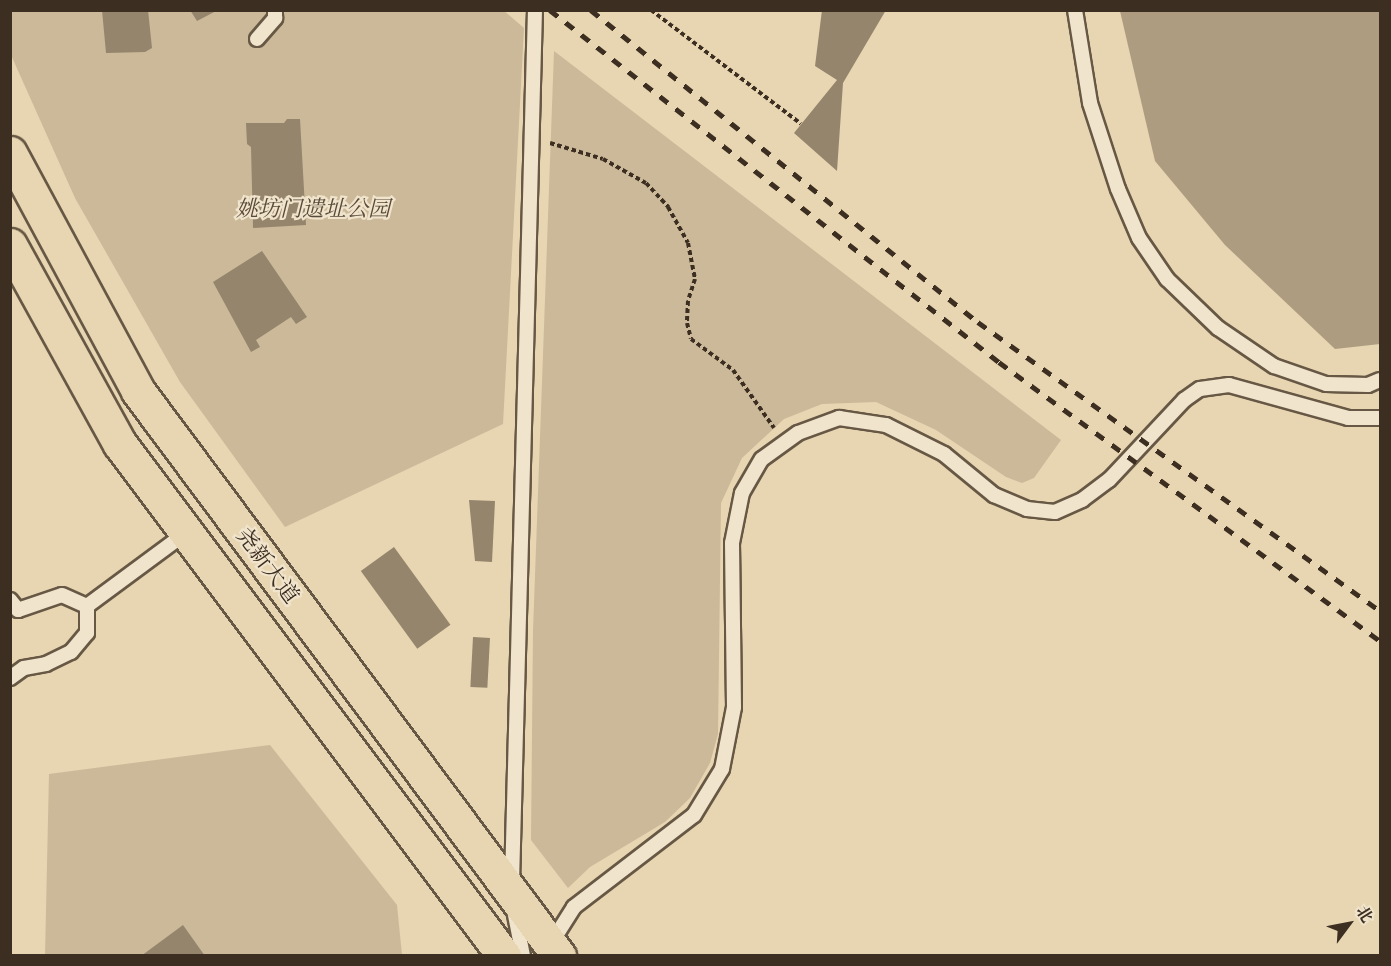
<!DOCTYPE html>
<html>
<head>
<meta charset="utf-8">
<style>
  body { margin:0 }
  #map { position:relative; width:1391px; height:966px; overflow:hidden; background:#e8d5b1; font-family:"IM FELL Double Pica","Noto Serif SC",serif }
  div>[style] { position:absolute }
  .green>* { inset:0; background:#cbb999 }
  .water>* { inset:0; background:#ae9c80 }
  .building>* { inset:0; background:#95856c; transform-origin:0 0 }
  .path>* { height:4px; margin-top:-2px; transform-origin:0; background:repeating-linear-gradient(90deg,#3c2e21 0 4.5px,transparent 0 7.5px) }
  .roads { filter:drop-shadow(2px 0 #675845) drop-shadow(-2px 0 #675845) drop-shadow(0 2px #675845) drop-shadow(0 -2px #675845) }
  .lane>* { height:14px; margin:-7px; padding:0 7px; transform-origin:7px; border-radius:7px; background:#f0e4cc }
  .primary>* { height:33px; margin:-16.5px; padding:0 16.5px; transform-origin:16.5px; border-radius:16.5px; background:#e8d5b1 }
  .rail>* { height:4.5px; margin-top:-2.25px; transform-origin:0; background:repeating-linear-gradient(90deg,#3c2e21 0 10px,transparent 0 20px) }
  span { translate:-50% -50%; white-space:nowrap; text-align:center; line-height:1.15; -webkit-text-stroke:4.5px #f0e4cc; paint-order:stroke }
  .park-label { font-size:22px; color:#594a39; font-style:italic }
  .street-label { font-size:22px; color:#3c2e21 }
  .frame { position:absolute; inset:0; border:12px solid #3c2e21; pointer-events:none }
  .north { position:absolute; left:1319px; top:894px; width:60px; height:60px; -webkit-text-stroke:4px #f0e4cc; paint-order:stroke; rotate:58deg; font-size:16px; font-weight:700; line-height:24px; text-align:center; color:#3c2e21 }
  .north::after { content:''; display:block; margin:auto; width:21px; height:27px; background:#3c2e21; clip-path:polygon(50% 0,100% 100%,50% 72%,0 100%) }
</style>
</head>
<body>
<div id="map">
  <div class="green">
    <div style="clip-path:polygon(503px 10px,524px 28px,503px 424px,285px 527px,180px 382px,75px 198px,11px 55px,10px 11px)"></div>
    <div style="clip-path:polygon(554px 51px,1061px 440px,1034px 478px,1022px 483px,1006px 477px,936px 430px,876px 402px,822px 404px,784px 419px,742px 458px,721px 503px,718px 734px,710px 763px,690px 798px,665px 822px,590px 867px,568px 888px,531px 840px,533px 631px)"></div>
    <div style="clip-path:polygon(270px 745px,397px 905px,402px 955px,45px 956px,49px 774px)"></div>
  </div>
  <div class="water">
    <div style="clip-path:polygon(1120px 11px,1380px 11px,1380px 344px,1335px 349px,1225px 245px,1155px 161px)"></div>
  </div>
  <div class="building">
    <div style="clip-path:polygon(102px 10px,148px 10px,152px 48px,145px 52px,106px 53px)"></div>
    <div style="clip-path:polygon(190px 10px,218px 10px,197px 21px)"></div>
    <div style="clip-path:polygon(822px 10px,886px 10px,843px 83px,837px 171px,794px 133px,837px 80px,815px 66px)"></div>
    <div style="clip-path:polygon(287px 119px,300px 119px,306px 225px,253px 228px,251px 147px,247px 144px,246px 123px,284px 123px)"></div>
    <div style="clip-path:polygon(262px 251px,307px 317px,296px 324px,291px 317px,256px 340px,260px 347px,251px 352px,213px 282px)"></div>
    <div style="clip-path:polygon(469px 500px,495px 501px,492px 562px,475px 561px)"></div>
    <div style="left:394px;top:547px;width:96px;height:41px;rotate:54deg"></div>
    <div style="left:473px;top:637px;width:17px;height:50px;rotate:3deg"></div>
    <div style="clip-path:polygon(183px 925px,205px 956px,141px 956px)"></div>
  </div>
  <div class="path">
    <div style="left:651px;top:10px;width:188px;rotate:37.2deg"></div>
    <div style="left:550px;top:143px;width:55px;rotate:16.8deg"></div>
    <div style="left:603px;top:159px;width:49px;rotate:29.2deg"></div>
    <div style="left:646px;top:183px;width:33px;rotate:47deg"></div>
    <div style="left:668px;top:207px;width:41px;rotate:60.9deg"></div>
    <div style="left:688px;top:243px;width:37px;rotate:79deg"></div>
    <div style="left:695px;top:279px;width:23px;rotate:108deg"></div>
    <div style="left:688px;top:301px;width:22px;rotate:93deg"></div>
    <div style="left:687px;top:323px;width:16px;rotate:76deg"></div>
    <div style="left:691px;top:339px;width:52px;rotate:36.4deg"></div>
    <div style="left:733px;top:370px;width:71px;rotate:54.7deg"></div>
  </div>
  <div class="roads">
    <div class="lane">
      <div style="left:1075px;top:10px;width:94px;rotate:80.8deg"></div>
      <div style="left:1090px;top:103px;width:90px;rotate:72deg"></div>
      <div style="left:1118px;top:189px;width:53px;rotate:66.8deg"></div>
      <div style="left:1139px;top:238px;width:50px;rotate:55.7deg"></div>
      <div style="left:1167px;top:279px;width:71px;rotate:43.9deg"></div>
      <div style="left:1218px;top:328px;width:68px;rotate:34.2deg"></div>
      <div style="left:1274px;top:366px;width:55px;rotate:19.1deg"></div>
      <div style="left:1326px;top:384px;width:42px;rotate:1.4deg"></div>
      <div style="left:1368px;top:385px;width:13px;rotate:-23deg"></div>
      <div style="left:257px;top:39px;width:28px;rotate:-49deg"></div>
      <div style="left:275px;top:18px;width:8px;rotate:-90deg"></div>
      <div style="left:10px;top:600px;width:13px;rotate:51deg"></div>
      <div style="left:18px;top:610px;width:46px;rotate:-18.8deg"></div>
      <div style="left:62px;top:595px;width:27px;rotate:24deg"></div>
      <div style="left:10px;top:678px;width:17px;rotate:-36deg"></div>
      <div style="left:24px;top:668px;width:22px;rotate:-10deg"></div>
      <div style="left:46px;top:664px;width:28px;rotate:-26deg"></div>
      <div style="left:71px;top:652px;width:25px;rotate:-50deg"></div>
      <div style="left:87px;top:633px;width:27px;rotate:-90deg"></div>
      <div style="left:87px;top:606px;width:124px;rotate:-36.5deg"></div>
      <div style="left:512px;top:882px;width:872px;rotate:-88.49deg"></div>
      <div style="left:514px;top:910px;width:47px;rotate:78.9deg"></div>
      <div style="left:550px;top:945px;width:45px;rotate:-57.7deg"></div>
      <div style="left:574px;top:907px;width:151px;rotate:-37.5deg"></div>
      <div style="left:694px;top:815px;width:54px;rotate:-58.7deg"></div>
      <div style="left:722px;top:769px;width:63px;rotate:-79deg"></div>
      <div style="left:734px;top:707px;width:164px;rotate:-90.7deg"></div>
      <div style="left:732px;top:543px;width:51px;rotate:-78.7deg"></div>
      <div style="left:742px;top:493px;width:39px;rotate:-60deg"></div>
      <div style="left:762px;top:459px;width:44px;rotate:-35.8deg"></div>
      <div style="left:798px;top:433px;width:44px;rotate:-20.1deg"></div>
      <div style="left:839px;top:418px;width:48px;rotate:8.5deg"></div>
      <div style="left:886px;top:425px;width:65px;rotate:26.6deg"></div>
      <div style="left:944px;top:454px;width:65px;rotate:39.4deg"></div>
      <div style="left:994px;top:495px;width:36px;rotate:23deg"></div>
      <div style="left:1027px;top:509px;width:28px;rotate:6deg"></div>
      <div style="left:1055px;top:512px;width:30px;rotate:-24deg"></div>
      <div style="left:1082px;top:500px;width:34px;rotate:-37deg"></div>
      <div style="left:1109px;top:480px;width:110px;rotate:-46.8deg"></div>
      <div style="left:1184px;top:400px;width:19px;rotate:-35deg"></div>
      <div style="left:1200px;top:389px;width:29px;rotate:-8deg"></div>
      <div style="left:1229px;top:385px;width:123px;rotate:15.5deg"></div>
      <div style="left:1348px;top:418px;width:32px"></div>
    </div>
    <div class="primary">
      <div style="left:10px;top:153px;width:270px;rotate:61.7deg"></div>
      <div style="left:138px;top:391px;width:705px;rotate:53.31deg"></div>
      <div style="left:10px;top:245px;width:227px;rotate:61.1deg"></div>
      <div style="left:120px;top:444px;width:640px;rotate:53.13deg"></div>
    </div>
  </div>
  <div class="rail">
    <div style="left:550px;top:10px;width:571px;rotate:38.1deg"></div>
    <div style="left:999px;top:362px;width:472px;rotate:36.2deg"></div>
    <div style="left:591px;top:10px;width:497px;rotate:38.9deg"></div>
    <div style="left:978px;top:322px;width:495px;rotate:35.7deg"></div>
  </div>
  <div class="park-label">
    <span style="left:313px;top:210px">姚坊门遗址公园</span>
  </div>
  <div class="street-label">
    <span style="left:267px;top:566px;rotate:53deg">尧新大道</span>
  </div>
  <div class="frame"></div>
  <div class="north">北</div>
</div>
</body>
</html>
